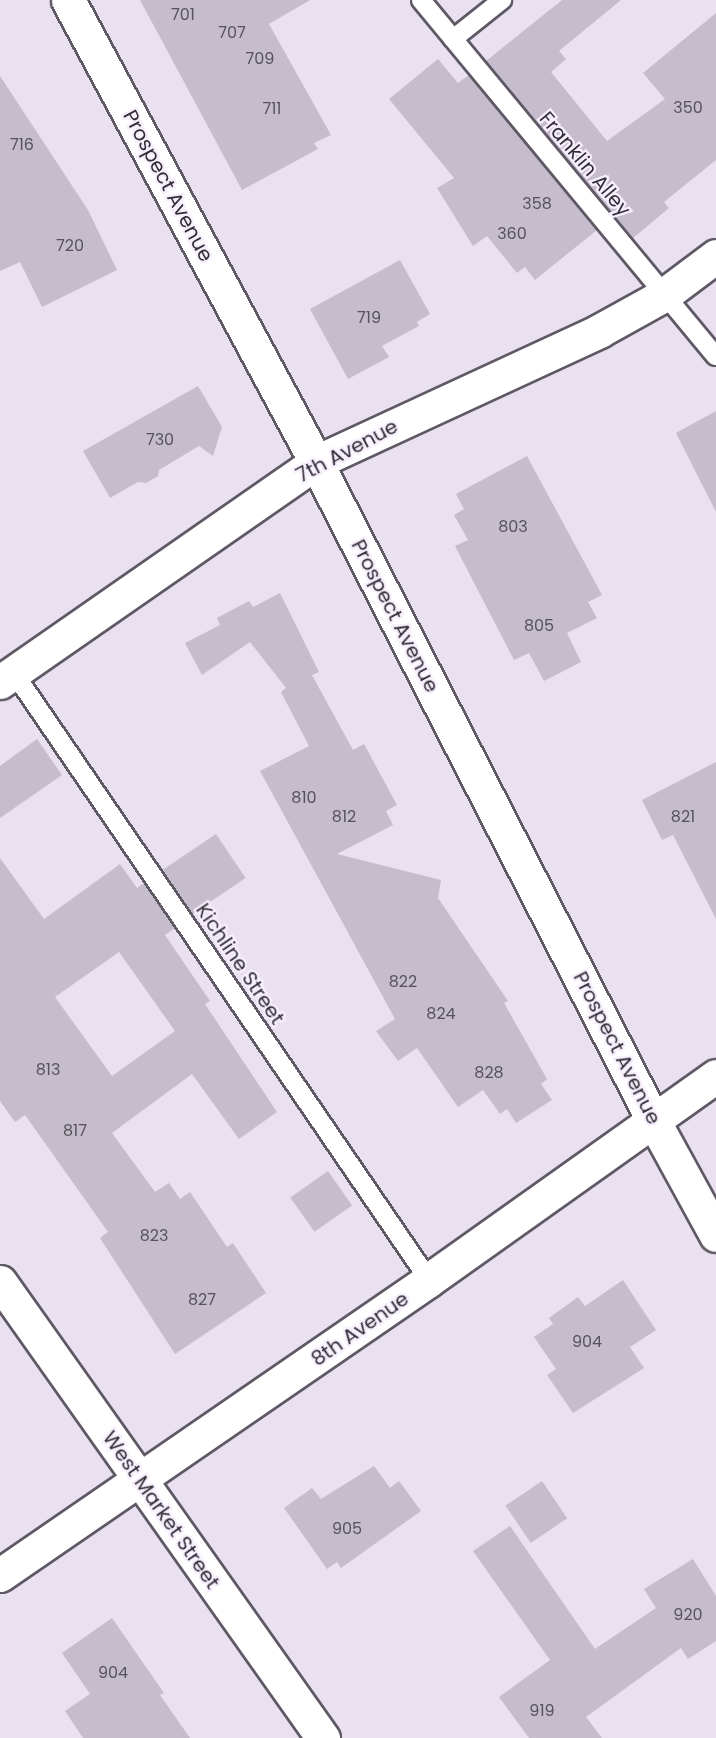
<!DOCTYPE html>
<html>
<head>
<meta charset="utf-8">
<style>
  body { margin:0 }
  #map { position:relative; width:716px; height:1738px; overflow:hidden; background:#eae1f0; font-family:Poppins,sans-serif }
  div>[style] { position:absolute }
  .building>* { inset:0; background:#c5bccc; transform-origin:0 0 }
  .roads { filter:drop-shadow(2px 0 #5f5865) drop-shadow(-2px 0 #5f5865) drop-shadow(0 2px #5f5865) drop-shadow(0 -2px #5f5865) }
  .service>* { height:18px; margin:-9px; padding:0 9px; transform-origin:9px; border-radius:9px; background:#fff }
  .minor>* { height:33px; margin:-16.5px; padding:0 16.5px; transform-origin:16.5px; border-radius:16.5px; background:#fff }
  span { translate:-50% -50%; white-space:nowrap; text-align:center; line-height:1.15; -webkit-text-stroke:4.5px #f7eefe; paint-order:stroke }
  .number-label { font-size:16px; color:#57525a }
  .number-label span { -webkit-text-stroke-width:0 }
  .street-label { font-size:20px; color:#322e34 }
</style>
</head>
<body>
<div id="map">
  <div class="building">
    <div style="clip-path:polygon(140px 0,310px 0,269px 24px,331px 135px,314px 143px,318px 149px,242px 190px)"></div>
    <div style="clip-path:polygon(562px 0,621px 0,559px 51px,566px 59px,551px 72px,607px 141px,665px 99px,643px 73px,716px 13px,716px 160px,664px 202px,669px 208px,633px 238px,486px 61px)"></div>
    <div style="clip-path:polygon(438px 59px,458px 83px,469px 75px,597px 230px,535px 280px,525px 267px,517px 273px,487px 236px,473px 246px,437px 188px,454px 178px,389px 99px)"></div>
    <div style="clip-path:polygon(0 76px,88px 210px,117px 270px,42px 307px,20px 262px,0 271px)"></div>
    <div style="clip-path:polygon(400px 260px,430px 314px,417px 322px,419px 326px,382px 346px,389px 357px,348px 379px,310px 309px)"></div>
    <div style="clip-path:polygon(198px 386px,222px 427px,213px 456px,199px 446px,159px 470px,158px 476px,146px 483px,138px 482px,110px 498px,83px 451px)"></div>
    <div style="clip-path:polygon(716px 411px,716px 512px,676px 433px)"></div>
    <div style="clip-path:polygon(527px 456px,602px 595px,588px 602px,597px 618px,567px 633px,581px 662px,544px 681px,529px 653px,514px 660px,455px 546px,468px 540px,454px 515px,464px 509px,456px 494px)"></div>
    <div style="clip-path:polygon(280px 593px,319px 672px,312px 675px,353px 750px,364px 744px,397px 805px,386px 811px,393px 825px,337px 854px,441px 880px,438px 898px,508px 1001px,504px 1003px,547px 1079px,541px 1084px,552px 1100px,516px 1123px,507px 1109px,500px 1114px,483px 1090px,458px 1107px,417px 1048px,398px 1061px,376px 1031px,395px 1019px,260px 771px,309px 746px,281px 692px,286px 688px,250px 642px,202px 675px,185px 643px,220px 625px,217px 618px,249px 601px,253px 607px)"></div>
    <div style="clip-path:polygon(37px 739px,62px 775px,0 818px,0 766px)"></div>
    <div style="clip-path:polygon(716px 762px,716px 919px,673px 835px,662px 840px,642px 800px)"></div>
    <div style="left:216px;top:834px;width:53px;height:64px;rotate:56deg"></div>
    <div style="clip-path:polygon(evenodd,0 858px,44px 919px,120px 864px,137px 888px,144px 883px,175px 928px,165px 935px,210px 1001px,205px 1004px,277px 1112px,239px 1139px,192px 1074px,112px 1133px,155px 1192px,169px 1183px,180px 1199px,190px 1192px,227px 1247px,233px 1243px,266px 1293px,175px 1354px,100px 1238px,108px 1232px,25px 1115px,15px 1122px,0 1101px,0 858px,119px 952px,175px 1031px,112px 1076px,55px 997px,119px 952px)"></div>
    <div style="left:328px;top:1171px;width:42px;height:46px;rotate:55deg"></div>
    <div style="clip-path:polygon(623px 1280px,656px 1330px,630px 1347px,644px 1368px,573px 1413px,547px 1375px,556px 1369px,534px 1337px,553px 1324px,549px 1318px,578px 1297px,585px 1306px)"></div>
    <div style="clip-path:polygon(374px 1466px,390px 1488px,399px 1481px,421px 1511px,341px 1568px,337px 1562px,327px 1569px,284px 1508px,312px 1488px,321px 1499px)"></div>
    <div style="left:542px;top:1481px;width:45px;height:44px;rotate:56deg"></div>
    <div style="clip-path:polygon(510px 1526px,595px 1649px,656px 1608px,644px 1589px,693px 1559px,716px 1596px,716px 1641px,688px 1659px,681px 1648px,586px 1717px,602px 1738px,529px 1738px,499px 1697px,550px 1660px,473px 1551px)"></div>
    <div style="clip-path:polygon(112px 1618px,164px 1693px,160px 1695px,190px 1738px,83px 1738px,65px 1711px,90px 1694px,62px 1653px)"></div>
  </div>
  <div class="roads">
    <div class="service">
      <div style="left:421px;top:0;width:462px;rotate:50.4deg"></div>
      <div style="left:453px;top:39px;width:63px;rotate:-38.5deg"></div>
      <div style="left:14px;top:673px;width:735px;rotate:55.64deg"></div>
    </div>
    <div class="minor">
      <div style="left:68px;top:0;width:524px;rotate:61.77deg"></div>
      <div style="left:316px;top:462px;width:739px;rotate:62.88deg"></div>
      <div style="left:653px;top:1120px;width:131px;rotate:61.3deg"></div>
      <div style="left:0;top:682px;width:385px;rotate:-34.8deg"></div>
      <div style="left:316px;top:462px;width:312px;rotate:-24.8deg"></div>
      <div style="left:599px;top:331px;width:74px;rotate:-29deg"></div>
      <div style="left:664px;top:295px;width:65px;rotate:-36.9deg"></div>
      <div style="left:0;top:1282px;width:559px;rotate:54.69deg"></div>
      <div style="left:0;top:1575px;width:521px;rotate:-34.51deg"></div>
      <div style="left:429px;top:1280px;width:352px;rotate:-35.4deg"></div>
    </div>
  </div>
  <div class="number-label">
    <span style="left:183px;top:15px">701</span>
    <span style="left:232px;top:33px">707</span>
    <span style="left:260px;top:59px">709</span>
    <span style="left:688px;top:108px">350</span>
    <span style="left:272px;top:109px">711</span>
    <span style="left:22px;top:145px">716</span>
    <span style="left:537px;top:204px">358</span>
    <span style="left:512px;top:234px">360</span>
    <span style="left:70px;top:246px">720</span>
    <span style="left:369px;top:318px">719</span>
    <span style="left:160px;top:440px">730</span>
    <span style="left:513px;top:527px">803</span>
    <span style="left:539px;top:626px">805</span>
    <span style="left:304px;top:798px">810</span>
    <span style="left:344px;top:817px">812</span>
    <span style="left:683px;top:817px">821</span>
    <span style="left:403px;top:982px">822</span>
    <span style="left:441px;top:1014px">824</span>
    <span style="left:48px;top:1070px">813</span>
    <span style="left:489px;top:1073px">828</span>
    <span style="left:75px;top:1131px">817</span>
    <span style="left:154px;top:1236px">823</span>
    <span style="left:202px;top:1300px">827</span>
    <span style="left:587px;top:1342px">904</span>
    <span style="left:347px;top:1529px">905</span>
    <span style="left:688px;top:1615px">920</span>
    <span style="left:113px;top:1673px">904</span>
    <span style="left:542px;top:1711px">919</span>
  </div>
  <div class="street-label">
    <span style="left:585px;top:164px;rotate:50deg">Franklin Alley</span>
    <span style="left:168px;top:186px;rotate:62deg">Prospect Avenue</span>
    <span style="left:347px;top:451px;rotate:-28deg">7th Avenue</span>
    <span style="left:395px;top:616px;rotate:63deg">Prospect Avenue</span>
    <span style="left:240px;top:964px;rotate:56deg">Kichline Street</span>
    <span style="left:617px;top:1048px;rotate:63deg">Prospect Avenue</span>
    <span style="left:360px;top:1329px;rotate:-35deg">8th Avenue</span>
    <span style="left:161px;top:1510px;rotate:55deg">West Market Street</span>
  </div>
</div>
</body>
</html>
